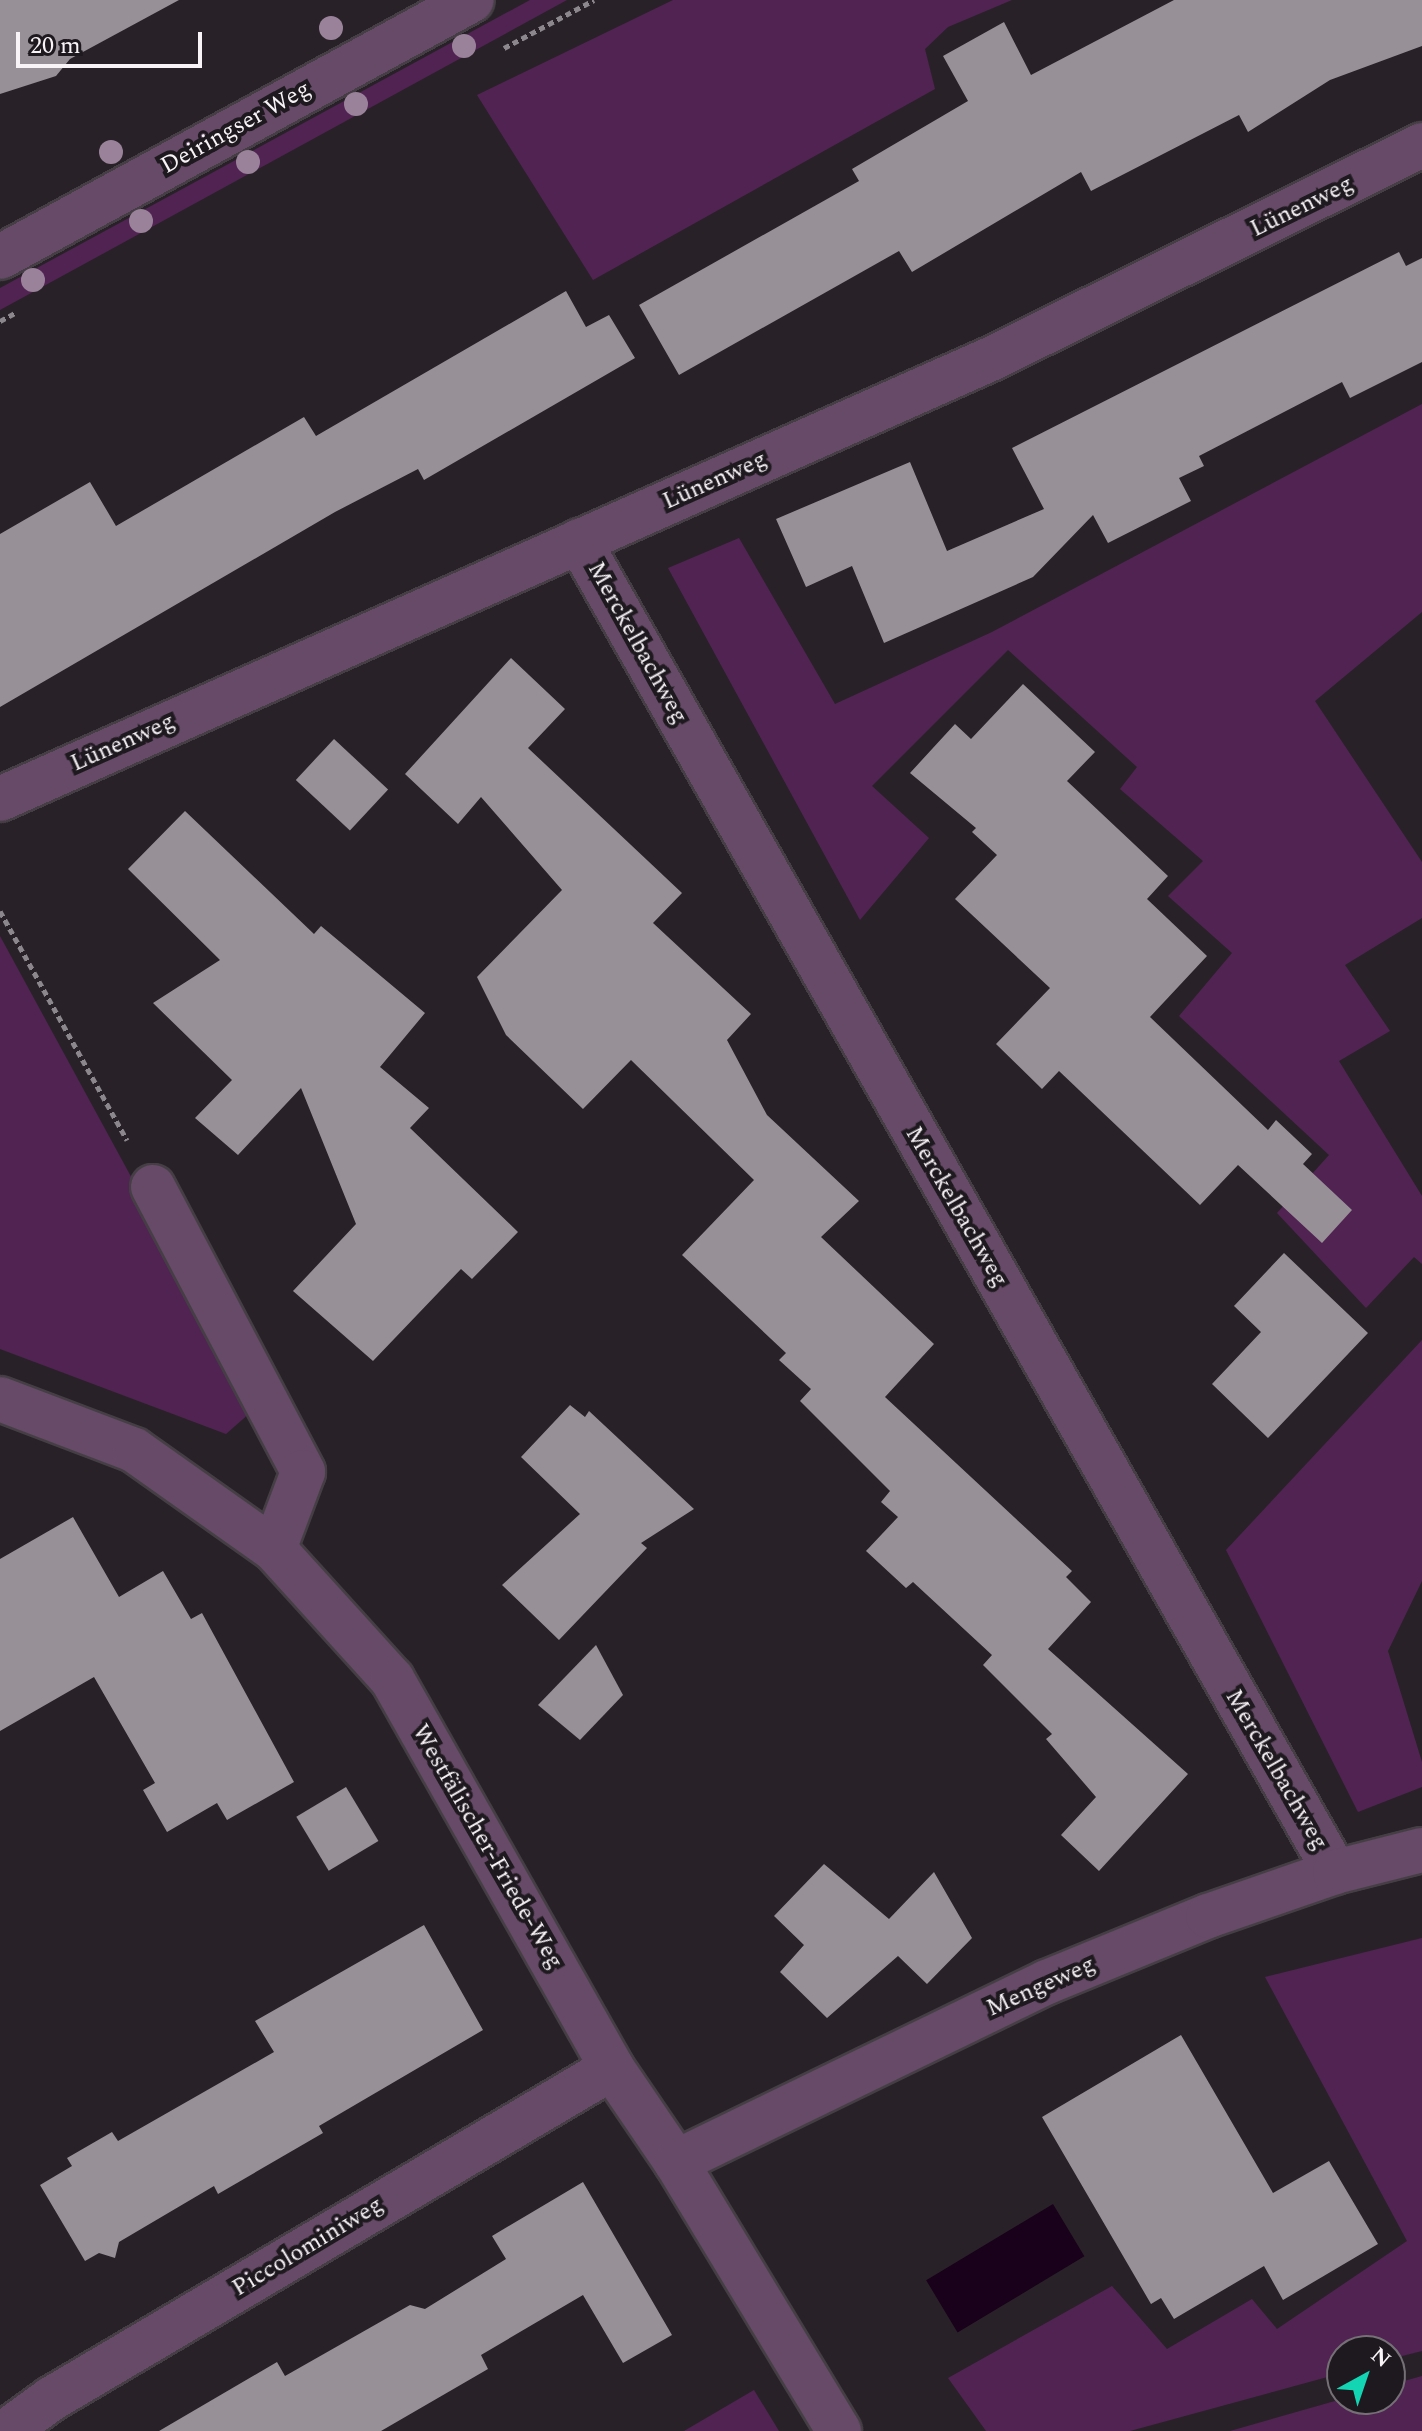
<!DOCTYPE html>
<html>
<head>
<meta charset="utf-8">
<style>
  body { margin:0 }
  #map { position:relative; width:1422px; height:2431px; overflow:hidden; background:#282228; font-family:Spectral,serif }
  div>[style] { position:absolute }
  .green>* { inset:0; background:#512353 }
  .water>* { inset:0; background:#19001b; transform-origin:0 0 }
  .building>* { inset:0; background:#979097; transform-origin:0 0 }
  .path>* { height:5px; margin-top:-2.5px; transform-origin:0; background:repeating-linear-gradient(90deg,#8c878c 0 6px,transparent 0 10px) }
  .roads { filter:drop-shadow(2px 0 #453f45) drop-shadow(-2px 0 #453f45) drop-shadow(0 2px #453f45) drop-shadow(0 -2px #453f45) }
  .minor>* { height:44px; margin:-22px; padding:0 22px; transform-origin:22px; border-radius:22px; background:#664a67 }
  .trees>* { width:24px; height:24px; margin:-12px; border-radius:50%; background:#9a839a }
  span { translate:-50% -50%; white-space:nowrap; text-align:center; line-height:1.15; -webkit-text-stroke:8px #1e191e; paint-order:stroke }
  .street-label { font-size:24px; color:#f7f3f7 }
  .north { position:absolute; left:1326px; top:2335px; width:80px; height:80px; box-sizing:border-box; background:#1e191e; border:2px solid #757075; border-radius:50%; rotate:40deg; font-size:22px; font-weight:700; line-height:32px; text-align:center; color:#f7f3f7 }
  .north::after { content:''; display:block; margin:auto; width:28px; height:36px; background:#13d5b3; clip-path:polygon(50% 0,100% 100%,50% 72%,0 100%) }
  .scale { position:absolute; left:16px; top:32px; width:186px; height:36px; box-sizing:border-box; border:4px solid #f7f3f7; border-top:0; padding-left:10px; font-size:24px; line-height:28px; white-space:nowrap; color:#f7f3f7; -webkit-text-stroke:6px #1e191e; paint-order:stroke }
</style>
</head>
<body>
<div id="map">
  <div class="green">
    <div style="clip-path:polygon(530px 0,567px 0,0 310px,0 288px)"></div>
    <div style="clip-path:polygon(673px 0,1012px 0,948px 27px,925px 49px,935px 89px,593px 280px,477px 95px)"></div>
    <div style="clip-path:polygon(1422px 404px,1422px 612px,1315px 701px,1422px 862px,1422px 918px,1345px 965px,1390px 1031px,1339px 1061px,1422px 1196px,1422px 1264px,1414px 1257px,1366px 1308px,1277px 1213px,1329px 1155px,1179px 1016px,1232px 953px,1168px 896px,1203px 861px,1120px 789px,1137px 767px,1008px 650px,872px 786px,929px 838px,860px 920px,668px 568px,739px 538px,835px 704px,992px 632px)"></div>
    <div style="clip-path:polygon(0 936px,245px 1386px,251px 1412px,226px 1434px,0 1349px)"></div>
    <div style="clip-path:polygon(1422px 1340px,1422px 1581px,1388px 1651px,1422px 1762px,1422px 1787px,1358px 1812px,1226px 1550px)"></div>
    <div style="clip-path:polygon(1422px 1938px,1422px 2351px,1390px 2359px,1390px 2351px,1342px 2351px,1342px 2373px,1130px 2431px,986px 2431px,948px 2378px,1112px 2286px,1167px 2349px,1252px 2299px,1277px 2329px,1407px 2241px,1265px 1977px)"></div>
    <div style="clip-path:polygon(1422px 2376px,1422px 2431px,1230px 2431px,1342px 2399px,1390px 2399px,1390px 2385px)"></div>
    <div style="clip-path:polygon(754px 2390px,779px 2431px,684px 2431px)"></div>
  </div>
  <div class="water">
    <div style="left:1053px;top:2204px;width:61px;height:148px;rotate:59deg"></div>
  </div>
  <div class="building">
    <div style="clip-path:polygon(0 0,179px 0,70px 59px,56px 76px,0 94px)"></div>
    <div style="clip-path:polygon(1174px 0,1422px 0,1422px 46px,1330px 80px,1248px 132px,1239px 115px,1091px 191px,1081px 172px,912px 272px,899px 251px,679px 375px,639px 305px,859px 181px,852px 169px,968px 101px,943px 56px,1004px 22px,1031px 75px)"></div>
    <div style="clip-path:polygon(1399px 252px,1406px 266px,1422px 258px,1422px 362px,1350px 398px,1342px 382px,1199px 456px,1204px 466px,1179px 478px,1191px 501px,1108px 543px,1093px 515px,1033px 577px,884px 643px,852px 566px,806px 587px,776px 519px,910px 462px,947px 551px,1044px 509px,1012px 448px)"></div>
    <div style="clip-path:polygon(566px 291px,586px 327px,609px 315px,635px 358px,424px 480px,418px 469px,335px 512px,0 707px,0 534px,90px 482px,116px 526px,304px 417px,316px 436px)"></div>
    <div style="clip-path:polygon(511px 658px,565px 709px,528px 748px,682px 893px,653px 923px,751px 1014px,727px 1040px,767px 1115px,859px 1201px,821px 1237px,934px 1344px,885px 1397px,1072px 1571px,1066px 1577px,1091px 1602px,1048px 1649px,1188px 1774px,1099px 1871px,1061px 1835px,1096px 1797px,1046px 1739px,1052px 1734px,983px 1665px,992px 1655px,913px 1582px,906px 1588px,866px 1551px,898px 1517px,881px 1502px,890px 1491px,800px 1401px,811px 1389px,779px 1360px,786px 1353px,682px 1255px,754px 1180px,631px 1060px,583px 1109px,506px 1035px,477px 977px,562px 890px,481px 797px,458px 824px,405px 774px)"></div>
    <div style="clip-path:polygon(1023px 684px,1095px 752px,1067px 781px,1168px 876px,1147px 899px,1207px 956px,1150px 1017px,1268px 1130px,1276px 1120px,1312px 1154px,1303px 1164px,1352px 1210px,1322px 1243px,1238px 1165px,1200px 1205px,1059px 1071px,1042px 1089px,996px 1044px,1050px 988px,955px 899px,997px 855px,972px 832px,976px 828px,910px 773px,955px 724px,971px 739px)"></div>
    <div style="left:334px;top:739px;width:74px;height:56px;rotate:43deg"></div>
    <div style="clip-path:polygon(185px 811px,314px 934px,321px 926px,425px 1013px,380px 1067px,429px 1108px,410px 1128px,518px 1232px,472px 1279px,461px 1269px,373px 1361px,293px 1291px,356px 1224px,301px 1088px,238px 1155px,195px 1118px,232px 1080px,153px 1003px,220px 960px,128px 869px)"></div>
    <div style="clip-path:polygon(1284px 1253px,1368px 1333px,1268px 1438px,1212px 1384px,1261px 1332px,1234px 1306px)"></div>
    <div style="clip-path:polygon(570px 1405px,585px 1417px,589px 1411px,694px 1509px,641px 1543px,647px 1548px,559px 1640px,502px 1585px,580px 1514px,521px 1457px)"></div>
    <div style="clip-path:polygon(73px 1517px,119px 1597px,163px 1571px,191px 1619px,202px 1613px,294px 1782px,227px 1820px,217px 1803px,167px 1832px,143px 1790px,155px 1783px,94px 1677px,0 1731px,0 1559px)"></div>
    <div style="clip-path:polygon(596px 1645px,623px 1695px,580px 1740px,538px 1705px)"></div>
    <div style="left:346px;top:1787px;width:63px;height:58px;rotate:59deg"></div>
    <div style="clip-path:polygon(824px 1864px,889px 1919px,934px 1872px,972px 1938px,927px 1984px,898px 1956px,827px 2018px,780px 1972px,804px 1945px,774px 1916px)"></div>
    <div style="clip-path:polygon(424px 1925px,483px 2030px,319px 2126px,323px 2133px,218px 2194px,214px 2186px,119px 2242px,115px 2258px,99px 2253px,85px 2261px,40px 2185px,72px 2166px,67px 2158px,112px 2132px,118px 2141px,274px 2052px,255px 2021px)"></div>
    <div style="clip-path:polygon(1181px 2035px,1273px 2193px,1329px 2161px,1378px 2244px,1283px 2300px,1264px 2266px,1174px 2319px,1161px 2298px,1151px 2304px,1042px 2117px)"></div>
    <div style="clip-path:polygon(583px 2182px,672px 2335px,623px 2363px,583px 2295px,481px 2355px,488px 2369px,381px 2431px,159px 2431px,277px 2362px,285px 2376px,410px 2305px,425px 2309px,506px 2259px,492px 2236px)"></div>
  </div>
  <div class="path">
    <div style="left:504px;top:48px;width:102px;rotate:-28.1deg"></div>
    <div style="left:0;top:321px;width:19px;rotate:-28deg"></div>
    <div style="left:0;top:911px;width:262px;rotate:61deg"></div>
  </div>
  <div class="roads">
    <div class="minor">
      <div style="left:0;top:257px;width:537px;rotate:-28.57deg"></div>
      <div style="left:579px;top:541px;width:1531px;rotate:60.4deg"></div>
      <div style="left:0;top:799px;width:1087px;rotate:-23.95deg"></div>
      <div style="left:993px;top:358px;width:479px;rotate:-26.4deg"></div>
      <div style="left:153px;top:1187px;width:322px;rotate:62.2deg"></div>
      <div style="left:303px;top:1472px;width:82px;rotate:110.6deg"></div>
      <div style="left:0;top:1399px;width:143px;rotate:20.8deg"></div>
      <div style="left:134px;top:1450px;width:171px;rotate:35.3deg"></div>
      <div style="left:274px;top:1549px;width:176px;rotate:47.8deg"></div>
      <div style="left:392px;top:1679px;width:447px;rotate:60.5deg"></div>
      <div style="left:612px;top:2068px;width:114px;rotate:55.8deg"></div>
      <div style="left:676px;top:2162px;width:315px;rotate:58.8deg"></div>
      <div style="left:676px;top:2162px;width:412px;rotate:-25.9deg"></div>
      <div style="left:1047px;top:1982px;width:174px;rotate:-22.3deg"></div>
      <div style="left:1208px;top:1916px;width:134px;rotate:-19.1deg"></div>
      <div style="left:1335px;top:1872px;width:90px;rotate:-14.2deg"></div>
      <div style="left:7px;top:2431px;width:54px;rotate:-36deg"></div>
      <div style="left:51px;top:2399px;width:651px;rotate:-30.54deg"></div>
    </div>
  </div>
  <div class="trees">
    <div style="left:331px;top:28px"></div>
    <div style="left:464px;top:46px"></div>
    <div style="left:356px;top:104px"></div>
    <div style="left:111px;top:152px"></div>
    <div style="left:248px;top:162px"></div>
    <div style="left:141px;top:221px"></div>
    <div style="left:33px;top:280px"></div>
  </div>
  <div class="street-label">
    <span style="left:236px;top:128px;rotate:-29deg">Deiringser Weg</span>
    <span style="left:1302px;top:207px;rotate:-26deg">Lünenweg</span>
    <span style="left:715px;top:481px;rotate:-24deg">Lünenweg</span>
    <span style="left:637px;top:643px;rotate:61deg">Merckelbachweg</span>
    <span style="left:123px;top:743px;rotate:-24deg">Lünenweg</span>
    <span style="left:956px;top:1207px;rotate:60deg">Merckelbachweg</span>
    <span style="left:1276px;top:1770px;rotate:60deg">Merckelbachweg</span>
    <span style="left:487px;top:1847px;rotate:60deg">Westfälischer-Friede-Weg</span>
    <span style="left:1041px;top:1987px;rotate:-24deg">Mengeweg</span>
    <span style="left:308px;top:2247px;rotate:-31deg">Piccolominiweg</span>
  </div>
  <div class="north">N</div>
  <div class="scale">20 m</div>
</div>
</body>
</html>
